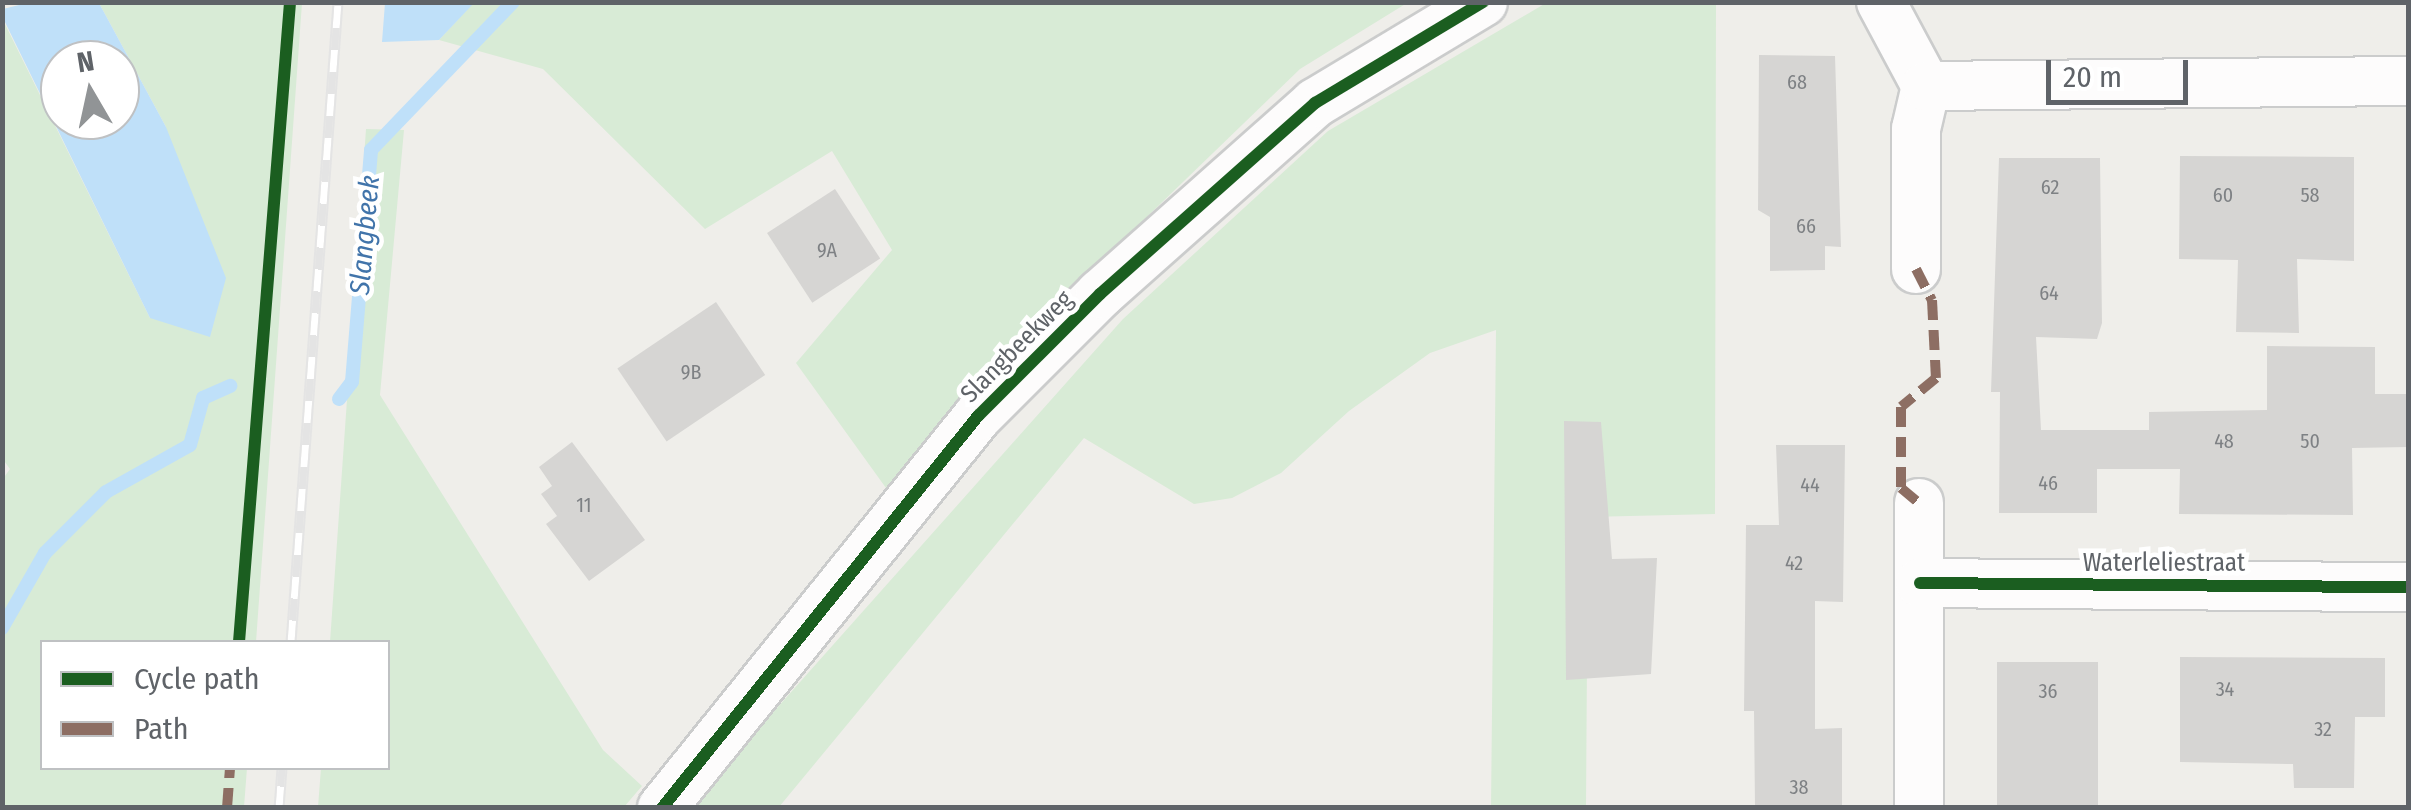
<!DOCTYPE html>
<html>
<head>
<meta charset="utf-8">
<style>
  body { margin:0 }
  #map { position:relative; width:2411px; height:810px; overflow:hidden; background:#efeeea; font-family:"Fira Sans Condensed",sans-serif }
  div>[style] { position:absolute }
  .green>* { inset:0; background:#d8ebd6 }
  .water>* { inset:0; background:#bfe0f9 }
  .stream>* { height:14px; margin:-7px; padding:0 7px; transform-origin:7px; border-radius:7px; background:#bfe0f9 }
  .building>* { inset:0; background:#d6d5d3; transform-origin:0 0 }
  .roads { filter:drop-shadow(2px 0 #cbcccc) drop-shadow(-2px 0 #cbcccc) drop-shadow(0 2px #cbcccc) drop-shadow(0 -2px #cbcccc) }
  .minor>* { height:48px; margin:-24px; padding:0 24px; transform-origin:24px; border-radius:24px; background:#fdfcfc }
  .rail>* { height:11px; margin-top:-5.5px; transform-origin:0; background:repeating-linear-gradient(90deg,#fff 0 22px,#e4e4e4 0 44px); box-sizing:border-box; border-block:2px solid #e4e4e4 }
  .quiet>* { height:10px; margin-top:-5px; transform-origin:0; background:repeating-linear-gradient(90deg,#8d6e63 0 20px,transparent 0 30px) }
  .cycleway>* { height:12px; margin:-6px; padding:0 6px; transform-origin:6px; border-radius:6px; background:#1b5e20 }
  span { translate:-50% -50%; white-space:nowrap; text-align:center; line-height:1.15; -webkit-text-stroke:9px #fff; paint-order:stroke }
  .number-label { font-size:20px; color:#7e8184 }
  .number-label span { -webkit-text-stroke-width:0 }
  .street-label { font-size:25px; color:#5f6368 }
  .water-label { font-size:28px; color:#4174aa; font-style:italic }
  .frame { position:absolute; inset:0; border:5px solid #5f6368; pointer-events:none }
  .legend { position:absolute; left:40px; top:640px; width:350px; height:130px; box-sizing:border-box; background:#fff; border:2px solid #bfc1c3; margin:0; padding:12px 18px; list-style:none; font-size:30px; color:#5f6368 }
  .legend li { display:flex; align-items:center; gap:20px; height:50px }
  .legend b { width:50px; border:2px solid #bfc1c3 }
  .north { position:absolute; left:40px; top:40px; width:100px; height:100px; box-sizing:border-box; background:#fff; border:2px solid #bfc1c3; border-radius:50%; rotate:351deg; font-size:28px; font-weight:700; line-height:40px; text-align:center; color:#5f6368 }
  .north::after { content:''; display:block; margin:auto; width:35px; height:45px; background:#919496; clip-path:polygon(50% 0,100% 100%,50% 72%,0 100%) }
  .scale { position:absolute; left:2046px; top:60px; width:142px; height:45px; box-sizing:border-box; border:5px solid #5f6368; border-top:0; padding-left:12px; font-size:30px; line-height:35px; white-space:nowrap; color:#5f6368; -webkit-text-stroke:8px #fff; paint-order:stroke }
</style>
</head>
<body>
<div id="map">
  <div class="green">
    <div style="clip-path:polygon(474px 2px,1407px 3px,1300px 69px,1095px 267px,886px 488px,796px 363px,892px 250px,832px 151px,705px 229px,543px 69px,439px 40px)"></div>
    <div style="clip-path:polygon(99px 3px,302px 3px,256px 642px,42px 642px,42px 768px,247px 768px,244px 807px,3px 807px,2px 480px,10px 469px,2px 458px,2px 18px,150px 318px,166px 127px)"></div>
    <div style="clip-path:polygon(1546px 3px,1716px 3px,1715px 514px,1588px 517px,1586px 807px,1491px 807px,1496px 330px,1430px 353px,1349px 411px,1281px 473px,1232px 498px,1194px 504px,1084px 438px,779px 807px,688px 808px,1123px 319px,1328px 131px)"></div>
    <div style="clip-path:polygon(366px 129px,404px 130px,380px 395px,603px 750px,642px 786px,624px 807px,318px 807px,321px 768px,388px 768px,388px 642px,330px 642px)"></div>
  </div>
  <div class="water">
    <div style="clip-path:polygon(evenodd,31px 2px,99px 3px,166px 127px,226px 278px,210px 337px,150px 318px,3px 18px,3px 9px,31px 2px,60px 60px,120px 60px,120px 120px,60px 120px,60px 60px)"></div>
    <div style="clip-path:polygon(385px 3px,385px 2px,474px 3px,439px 40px,382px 42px)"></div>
  </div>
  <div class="stream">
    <div style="left:339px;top:399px;width:21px;rotate:-53deg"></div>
    <div style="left:352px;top:382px;width:233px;rotate:-85.3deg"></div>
    <div style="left:371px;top:150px;width:205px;rotate:-46.2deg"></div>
    <div style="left:2px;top:628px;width:86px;rotate:-60.2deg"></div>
    <div style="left:45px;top:553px;width:86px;rotate:-45deg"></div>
    <div style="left:106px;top:492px;width:96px;rotate:-29.2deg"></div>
    <div style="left:190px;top:445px;width:49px;rotate:-74.5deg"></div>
    <div style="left:203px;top:398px;width:30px;rotate:-24deg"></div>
  </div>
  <div class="building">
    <div style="clip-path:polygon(1759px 55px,1835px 56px,1841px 247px,1825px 246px,1825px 270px,1770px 271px,1770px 217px,1758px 210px)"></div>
    <div style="clip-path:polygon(2180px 156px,2354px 157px,2354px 261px,2297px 259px,2299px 333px,2236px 332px,2238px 260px,2179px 259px)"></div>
    <div style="clip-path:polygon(1999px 158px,2100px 158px,2102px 323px,2097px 339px,2036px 337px,2041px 430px,2149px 430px,2149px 412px,2267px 410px,2267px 346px,2375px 347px,2375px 394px,2408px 394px,2408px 447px,2352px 448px,2353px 515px,2179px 514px,2180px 469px,2097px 469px,2097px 513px,1999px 513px,2000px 392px,1991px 392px)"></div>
    <div style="left:835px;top:189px;width:83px;height:81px;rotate:57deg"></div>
    <div style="left:716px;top:302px;width:88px;height:119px;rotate:56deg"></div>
    <div style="clip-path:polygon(1564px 421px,1601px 422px,1612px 559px,1657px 558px,1651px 674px,1566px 680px)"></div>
    <div style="clip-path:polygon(572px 442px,645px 540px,589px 581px,546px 524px,557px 516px,541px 494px,552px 486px,539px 467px)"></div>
    <div style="clip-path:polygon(1776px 445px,1845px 445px,1843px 602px,1815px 601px,1815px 729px,1842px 728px,1842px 808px,1755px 807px,1754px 711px,1744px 711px,1746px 525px,1779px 525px)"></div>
    <div style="clip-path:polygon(2180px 657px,2385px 658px,2385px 717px,2355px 717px,2354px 788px,2294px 788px,2293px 764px,2180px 762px)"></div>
    <div style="left:1997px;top:662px;width:101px;height:146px"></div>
  </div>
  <div class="roads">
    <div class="minor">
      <div style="left:1881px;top:2px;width:95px;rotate:61.8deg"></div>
      <div style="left:1926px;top:86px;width:44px;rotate:103.1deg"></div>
      <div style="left:1916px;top:129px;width:140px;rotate:90deg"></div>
      <div style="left:1926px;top:86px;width:482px;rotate:-0.6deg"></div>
      <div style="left:1919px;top:503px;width:305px;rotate:90deg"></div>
      <div style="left:1920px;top:583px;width:488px;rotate:0.5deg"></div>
      <div style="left:662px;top:808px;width:504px;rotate:-51.13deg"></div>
      <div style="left:978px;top:416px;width:173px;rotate:-45deg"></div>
      <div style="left:1100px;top:294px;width:288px;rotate:-41.6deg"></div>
      <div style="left:1315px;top:103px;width:196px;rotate:-31deg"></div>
    </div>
  </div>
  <div class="rail">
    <div style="left:291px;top:642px;width:642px;rotate:-85.8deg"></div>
    <div style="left:279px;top:808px;width:40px;rotate:-85.7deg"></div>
  </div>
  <div class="quiet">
    <div style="left:1916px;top:269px;width:35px;rotate:63deg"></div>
    <div style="left:1932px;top:300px;width:78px;rotate:87.1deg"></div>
    <div style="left:1936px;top:378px;width:45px;rotate:140.4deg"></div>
    <div style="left:1901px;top:407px;width:81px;rotate:90deg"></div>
    <div style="left:1901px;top:488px;width:23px;rotate:40deg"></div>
    <div style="left:227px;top:808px;width:40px;rotate:-85.7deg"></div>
  </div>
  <div class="cycleway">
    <div style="left:1920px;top:583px;width:488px;rotate:0.5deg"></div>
    <div style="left:239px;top:642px;width:642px;rotate:-85.44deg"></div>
    <div style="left:662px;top:808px;width:504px;rotate:-51.13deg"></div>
    <div style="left:978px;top:416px;width:173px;rotate:-45deg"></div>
    <div style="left:1100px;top:294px;width:288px;rotate:-41.6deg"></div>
    <div style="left:1315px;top:103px;width:196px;rotate:-31deg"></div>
  </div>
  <div class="number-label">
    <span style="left:1797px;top:82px">68</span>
    <span style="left:2050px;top:187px">62</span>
    <span style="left:2223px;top:195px">60</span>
    <span style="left:2310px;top:195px">58</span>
    <span style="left:1806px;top:226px">66</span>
    <span style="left:827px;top:250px">9A</span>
    <span style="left:2049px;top:293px">64</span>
    <span style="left:691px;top:372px">9B</span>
    <span style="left:2224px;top:441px">48</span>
    <span style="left:2310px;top:441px">50</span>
    <span style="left:2048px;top:483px">46</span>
    <span style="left:1810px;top:485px">44</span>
    <span style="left:584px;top:505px">11</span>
    <span style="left:1794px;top:563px">42</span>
    <span style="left:2225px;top:689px">34</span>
    <span style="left:2048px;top:691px">36</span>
    <span style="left:2323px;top:729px">32</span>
    <span style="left:1799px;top:787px">38</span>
  </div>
  <div class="street-label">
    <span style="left:1017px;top:347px;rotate:-45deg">Slangbeekweg</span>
    <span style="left:2164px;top:563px">Waterleliestraat</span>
  </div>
  <div class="water-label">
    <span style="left:365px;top:235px;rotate:-85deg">Slangbeek</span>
  </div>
  <div class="frame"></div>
  <ul class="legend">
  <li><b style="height:12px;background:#1b5e20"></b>Cycle path</li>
  <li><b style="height:12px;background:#8d6e63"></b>Path</li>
  </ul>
  <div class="north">N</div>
  <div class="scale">20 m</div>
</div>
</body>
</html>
